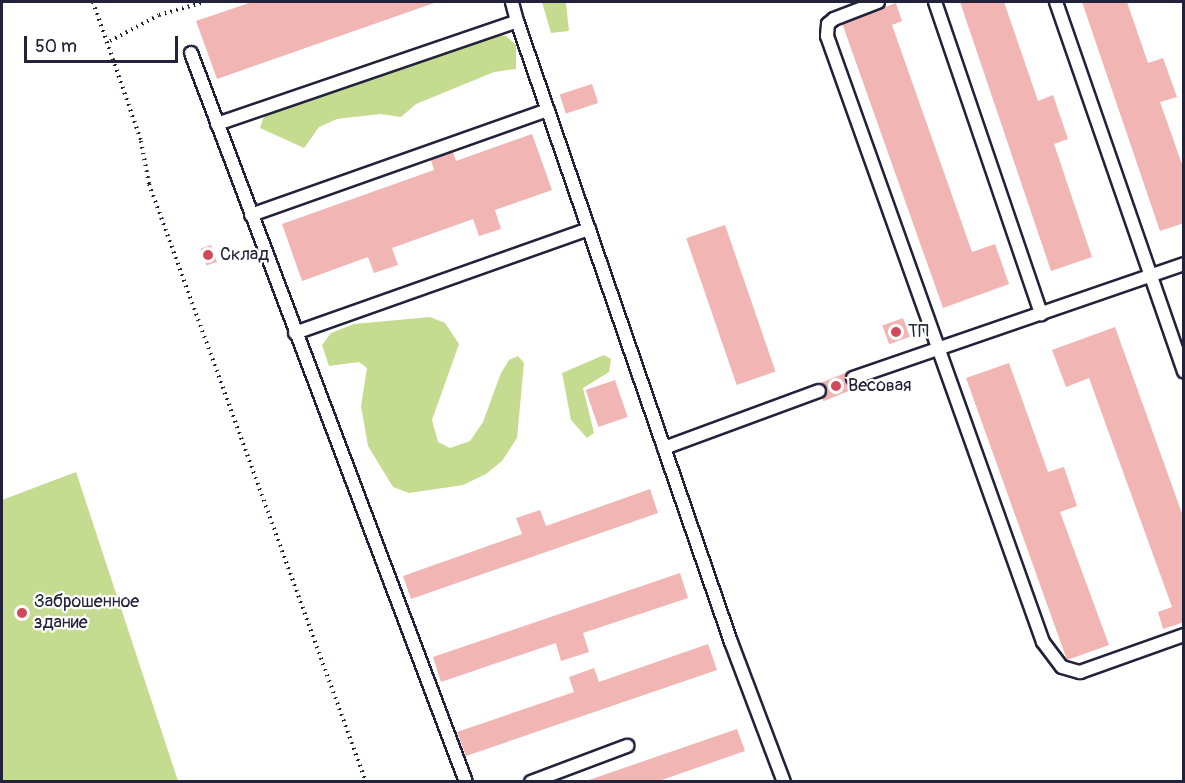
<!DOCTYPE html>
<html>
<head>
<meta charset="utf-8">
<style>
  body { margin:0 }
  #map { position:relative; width:1185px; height:783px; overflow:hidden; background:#fff; font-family:Pangolin,sans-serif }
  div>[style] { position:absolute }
  .green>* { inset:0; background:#c5db90 }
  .building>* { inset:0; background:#f1b5b3; transform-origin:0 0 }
  .path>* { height:4px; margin-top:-2px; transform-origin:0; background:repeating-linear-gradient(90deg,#22223b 0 1.5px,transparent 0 6px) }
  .roads { filter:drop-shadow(2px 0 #22223b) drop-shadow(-2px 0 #22223b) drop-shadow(0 2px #22223b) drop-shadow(0 -2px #22223b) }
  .service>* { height:12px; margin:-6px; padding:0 6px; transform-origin:6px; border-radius:6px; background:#fff }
  .dots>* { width:16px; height:16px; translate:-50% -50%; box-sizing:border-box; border:3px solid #fff; border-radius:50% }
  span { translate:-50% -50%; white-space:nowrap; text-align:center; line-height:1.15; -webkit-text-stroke:4.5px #fff; paint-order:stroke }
  .poi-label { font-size:18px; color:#22223b }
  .left { translate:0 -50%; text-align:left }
  .frame { position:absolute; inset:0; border:3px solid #22223b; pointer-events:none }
  .scale { position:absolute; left:24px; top:36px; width:154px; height:27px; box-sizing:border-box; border:3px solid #22223b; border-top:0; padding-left:8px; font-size:18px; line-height:21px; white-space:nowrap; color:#22223b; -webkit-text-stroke:4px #fff; paint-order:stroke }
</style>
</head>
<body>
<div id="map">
  <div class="green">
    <div style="clip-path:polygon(542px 2px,566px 3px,569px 31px,551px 33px)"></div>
    <div style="clip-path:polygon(494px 35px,506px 36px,516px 45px,516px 69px,494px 72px,416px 104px,401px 117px,380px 114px,337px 119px,319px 127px,304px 148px,260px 128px,264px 116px)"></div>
    <div style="clip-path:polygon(430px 317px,445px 323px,459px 344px,432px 420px,438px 442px,450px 448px,470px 441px,483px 422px,501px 373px,509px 360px,518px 356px,524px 363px,517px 438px,502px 461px,486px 474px,463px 485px,409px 493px,393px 487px,368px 446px,361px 406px,367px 368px,359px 362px,329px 366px,322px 345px,331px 333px,354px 324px)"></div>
    <div style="clip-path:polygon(604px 355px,611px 359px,609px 372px,583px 388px,594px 433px,587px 438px,571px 420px,562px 373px)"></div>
    <div style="clip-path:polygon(76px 472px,178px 781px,2px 782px,2px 500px)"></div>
  </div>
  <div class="building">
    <div style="clip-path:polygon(252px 2px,437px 2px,217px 79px,196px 21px)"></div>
    <div style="clip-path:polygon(960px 2px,1004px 2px,1038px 101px,1053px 95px,1068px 139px,1054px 144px,1092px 257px,1051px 271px)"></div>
    <div style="clip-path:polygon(1082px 2px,1127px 2px,1148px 63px,1163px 58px,1177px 97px,1160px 102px,1184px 170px,1184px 223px,1160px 231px)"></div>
    <div style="clip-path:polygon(896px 3px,902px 21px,892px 25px,972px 252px,995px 244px,1009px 284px,943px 308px,842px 23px)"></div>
    <div style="left:592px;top:84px;width:20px;height:34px;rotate:72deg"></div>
    <div style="clip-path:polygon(532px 134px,552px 190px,495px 210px,501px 229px,479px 236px,473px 219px,392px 248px,398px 265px,374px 273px,368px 257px,302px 281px,282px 224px,434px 170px,430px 157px,452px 149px,456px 161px)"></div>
    <div style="left:725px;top:225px;width:155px;height:41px;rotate:71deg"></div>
    <div style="left:211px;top:245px;width:18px;height:11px;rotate:71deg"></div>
    <div style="left:903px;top:318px;width:20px;height:22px;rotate:70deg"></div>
    <div style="clip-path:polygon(1115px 327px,1184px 519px,1184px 622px,1163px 629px,1158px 612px,1172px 607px,1089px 378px,1066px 387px,1052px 350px)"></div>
    <div style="clip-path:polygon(1009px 363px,1048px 472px,1064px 467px,1077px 506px,1060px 512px,1109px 645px,1067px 660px,966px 378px)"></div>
    <div style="left:850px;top:371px;width:18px;height:36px;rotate:68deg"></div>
    <div style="left:615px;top:380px;width:39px;height:31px;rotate:71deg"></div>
    <div style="clip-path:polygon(650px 489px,658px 513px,411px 599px,403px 576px,522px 534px,516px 518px,540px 510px,546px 526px)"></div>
    <div style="clip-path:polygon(680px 573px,688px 598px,583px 633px,589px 652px,561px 661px,556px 643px,441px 682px,433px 657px)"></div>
    <div style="left:16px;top:606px;width:12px;height:13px"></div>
    <div style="clip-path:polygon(708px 644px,717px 670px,466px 756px,457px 732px,574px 692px,569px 677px,594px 668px,599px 682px)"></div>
    <div style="clip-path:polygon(737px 729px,745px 751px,656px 782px,583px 782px)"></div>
  </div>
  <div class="path">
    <div style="left:93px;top:2px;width:147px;rotate:70.9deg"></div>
    <div style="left:141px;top:141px;width:44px;rotate:79.5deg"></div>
    <div style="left:149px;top:184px;width:636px;rotate:70.06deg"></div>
    <div style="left:110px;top:41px;width:55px;rotate:-28deg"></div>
    <div style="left:159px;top:15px;width:48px;rotate:-15.8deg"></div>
  </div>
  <div class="roads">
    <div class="service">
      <div style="left:878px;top:2px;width:47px;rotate:158.9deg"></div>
      <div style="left:834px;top:19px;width:8px;rotate:140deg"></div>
      <div style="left:828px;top:24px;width:12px;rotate:95deg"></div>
      <div style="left:827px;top:36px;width:643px;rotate:70.38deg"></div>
      <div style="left:1043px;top:642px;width:31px;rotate:53deg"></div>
      <div style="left:1062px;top:667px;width:19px;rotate:16deg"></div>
      <div style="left:1080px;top:672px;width:110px;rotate:-19.6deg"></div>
      <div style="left:935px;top:2px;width:330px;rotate:71.2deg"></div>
      <div style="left:1056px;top:2px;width:391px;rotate:70.9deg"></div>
      <div style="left:517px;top:21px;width:657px;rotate:70.99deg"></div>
      <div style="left:731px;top:642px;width:150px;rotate:69.3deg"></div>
      <div style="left:191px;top:53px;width:779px;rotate:69.33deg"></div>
      <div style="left:217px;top:124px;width:317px;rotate:-18.9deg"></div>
      <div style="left:517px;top:21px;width:20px;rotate:-105deg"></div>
      <div style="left:251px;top:215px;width:315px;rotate:-19.5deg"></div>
      <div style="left:295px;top:333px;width:312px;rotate:-19.5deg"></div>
      <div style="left:853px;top:378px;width:350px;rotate:-19deg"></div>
      <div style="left:664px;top:448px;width:165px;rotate:-20.2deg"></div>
      <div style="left:531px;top:782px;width:103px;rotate:-20.6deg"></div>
    </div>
  </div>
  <div class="dots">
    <div style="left:208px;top:255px;background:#d1495b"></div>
    <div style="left:896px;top:332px;background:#d1495b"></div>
    <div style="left:836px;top:386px;background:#d1495b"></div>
    <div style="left:22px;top:613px;background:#d1495b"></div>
  </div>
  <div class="poi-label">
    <span class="left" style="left:220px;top:255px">Склад</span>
    <span class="left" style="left:908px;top:332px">ТП</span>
    <span class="left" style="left:848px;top:386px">Весовая</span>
    <span class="left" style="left:34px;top:613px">Заброшенное<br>здание</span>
  </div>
  <div class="frame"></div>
  <div class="scale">50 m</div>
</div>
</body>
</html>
